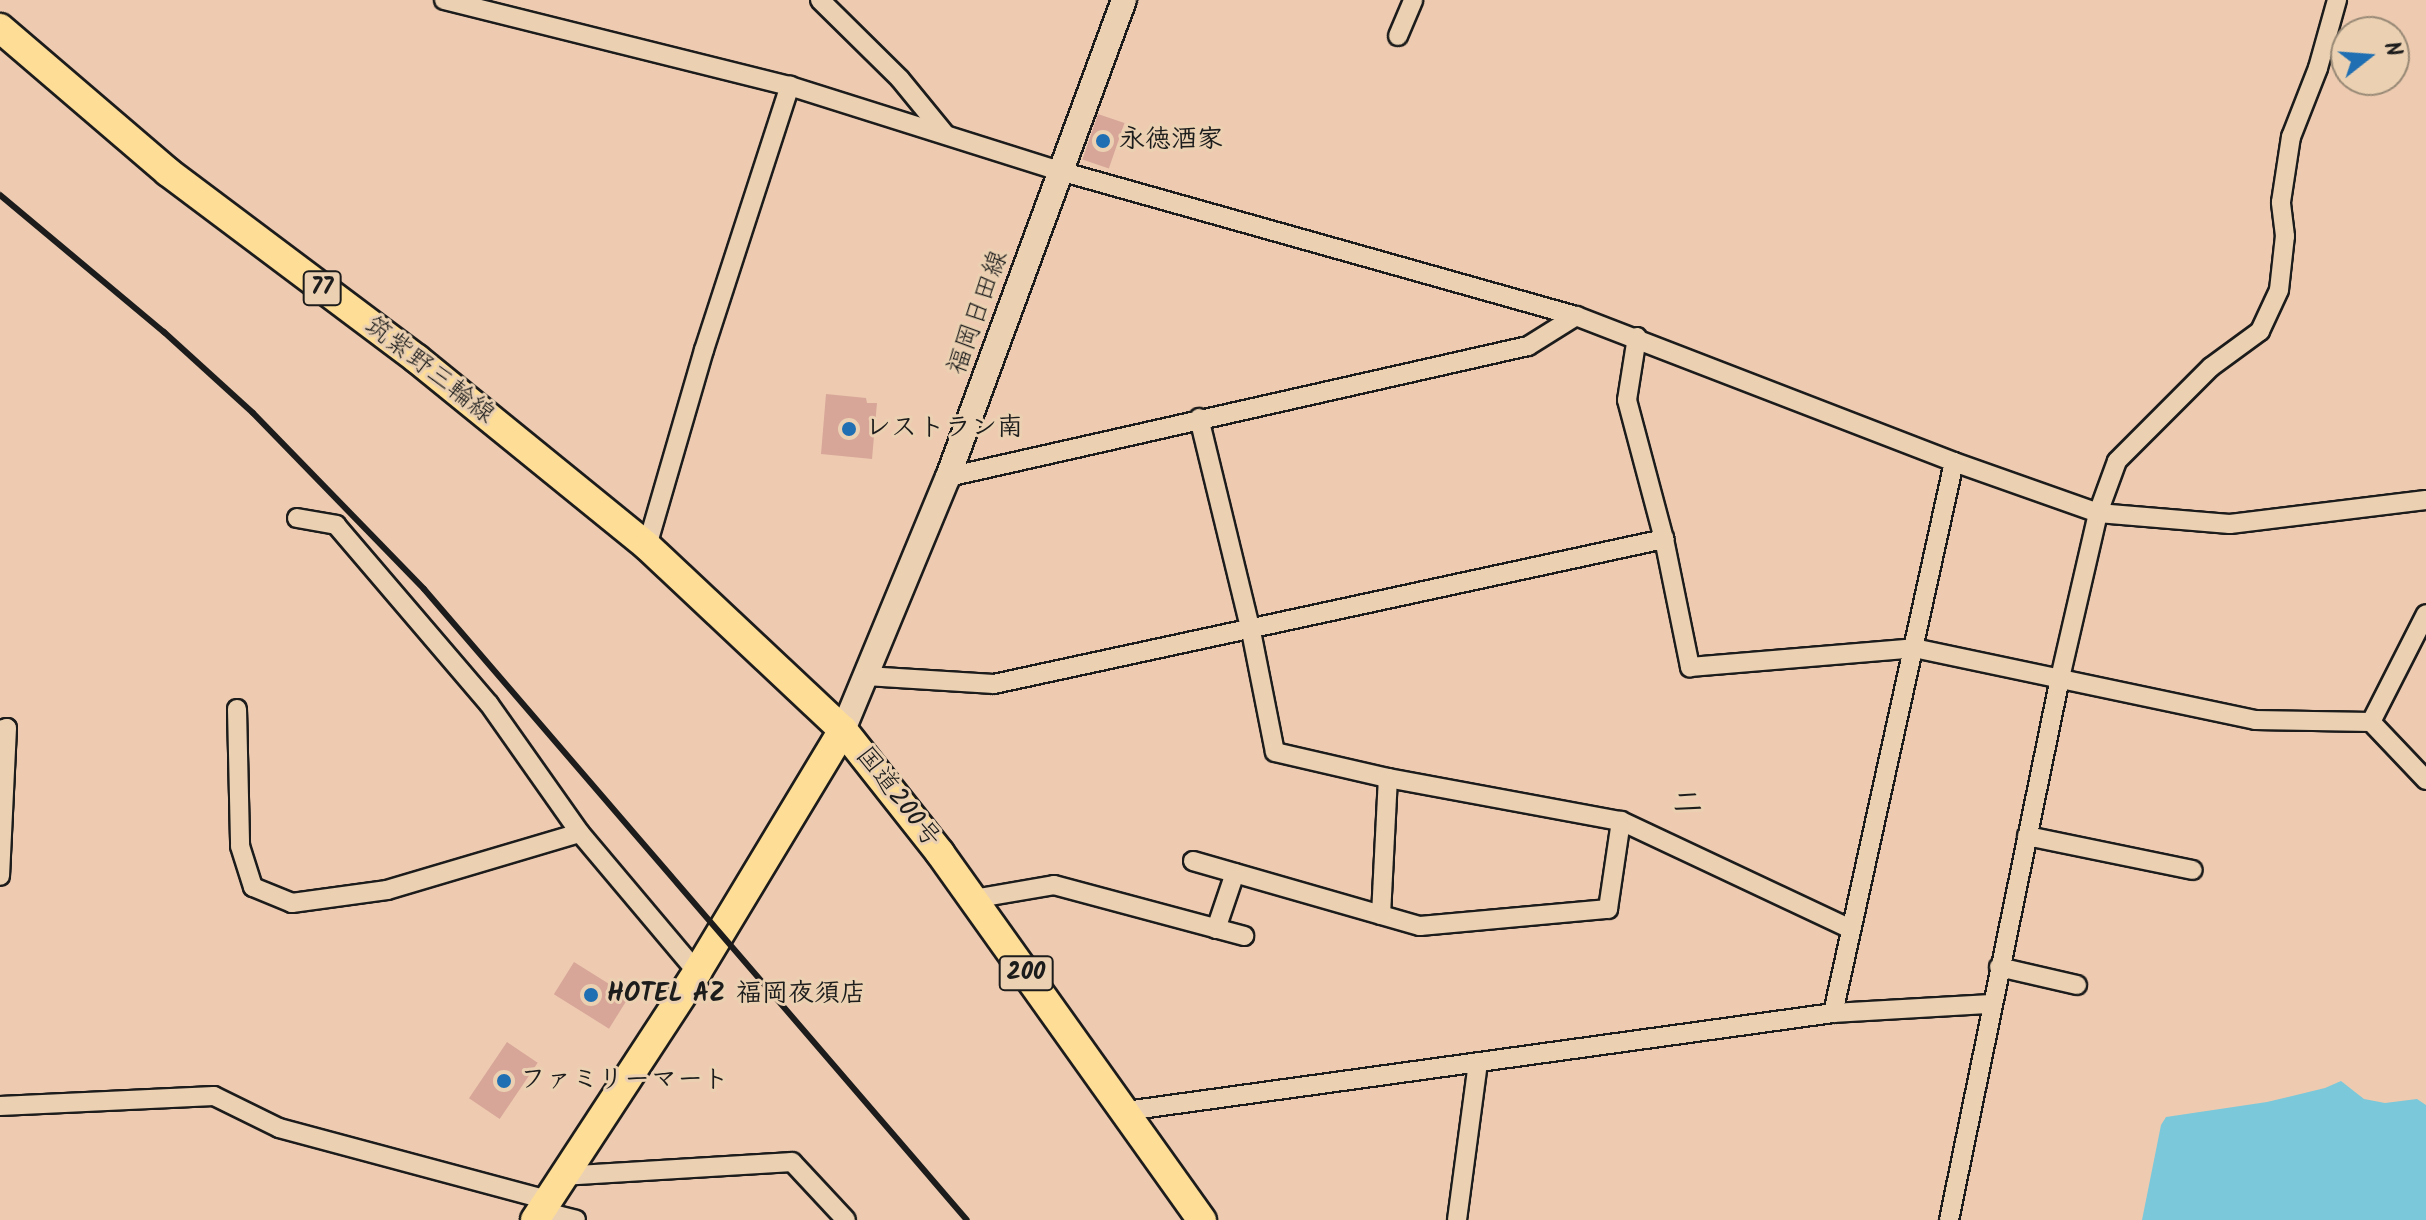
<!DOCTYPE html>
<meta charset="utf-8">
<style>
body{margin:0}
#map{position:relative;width:2426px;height:1220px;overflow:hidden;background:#eecbb0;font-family:Kalam,"Klee One",sans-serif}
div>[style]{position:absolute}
.water>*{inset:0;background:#7bc8da}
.building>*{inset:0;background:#d7a699;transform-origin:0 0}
.roads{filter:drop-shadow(2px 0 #1c1c1c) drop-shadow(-2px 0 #1c1c1c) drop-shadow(0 2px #1c1c1c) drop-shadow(0 -2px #1c1c1c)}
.minor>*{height:18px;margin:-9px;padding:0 9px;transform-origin:9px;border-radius:9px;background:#ebd1b2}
.secondary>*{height:24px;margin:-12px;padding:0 12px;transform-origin:12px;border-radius:12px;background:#ebd1b2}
.primary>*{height:28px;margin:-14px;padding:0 14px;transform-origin:14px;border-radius:14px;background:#fedd96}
.trunk>*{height:28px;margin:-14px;padding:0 14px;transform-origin:14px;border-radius:14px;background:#fedd96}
.rail>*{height:6px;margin:-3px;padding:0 3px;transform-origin:3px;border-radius:3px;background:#1c1c1c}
.dots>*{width:22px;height:22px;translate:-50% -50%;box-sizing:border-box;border:4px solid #ebd1b2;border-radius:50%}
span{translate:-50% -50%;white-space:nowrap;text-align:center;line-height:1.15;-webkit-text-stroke:6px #ebd1b2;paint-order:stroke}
.shield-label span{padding:2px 6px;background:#ebd1b2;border:2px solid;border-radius:6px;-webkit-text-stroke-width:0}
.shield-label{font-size:24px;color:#1c1c1c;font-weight:700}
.poi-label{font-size:26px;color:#1c1c1c;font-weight:700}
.left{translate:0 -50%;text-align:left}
.street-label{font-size:26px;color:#1c1c1c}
.quarter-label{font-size:30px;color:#1c1c1c;font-weight:700}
.north{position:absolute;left:2330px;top:16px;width:80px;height:80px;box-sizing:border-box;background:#ebd1b2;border:2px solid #988976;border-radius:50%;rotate:73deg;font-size:22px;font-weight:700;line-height:32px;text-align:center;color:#1c1c1c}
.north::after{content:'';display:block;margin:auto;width:28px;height:36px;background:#1f6fb2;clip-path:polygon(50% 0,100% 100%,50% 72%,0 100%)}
</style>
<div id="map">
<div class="water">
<div style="clip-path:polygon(2341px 1081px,2364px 1099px,2385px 1103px,2417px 1099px,2426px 1105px,2426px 1220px,2142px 1220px,2161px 1125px,2166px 1117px,2267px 1102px,2325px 1088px)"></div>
</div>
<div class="building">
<div style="left:1098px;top:114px;width:28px;height:48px;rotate:19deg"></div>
<div style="clip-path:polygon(826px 394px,866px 398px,867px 403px,877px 403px,872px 459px,821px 454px)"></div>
<div style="left:574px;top:962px;width:65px;height:38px;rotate:32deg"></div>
<div style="left:507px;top:1042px;width:37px;height:68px;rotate:34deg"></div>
</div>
<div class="roads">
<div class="minor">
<div style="left:444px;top:0;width:357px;rotate:14deg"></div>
<div style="left:790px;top:86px;width:283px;rotate:17.5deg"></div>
<div style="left:1060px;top:171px;width:536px;rotate:15.7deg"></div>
<div style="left:1576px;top:316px;width:405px;rotate:21.1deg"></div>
<div style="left:1954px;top:462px;width:153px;rotate:19.5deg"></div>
<div style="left:2098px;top:513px;width:132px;rotate:4.8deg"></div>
<div style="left:2230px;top:524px;width:197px;rotate:-7deg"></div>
<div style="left:820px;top:0;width:112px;rotate:44.6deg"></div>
<div style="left:900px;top:79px;width:71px;rotate:50.7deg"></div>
<div style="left:1398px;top:36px;width:39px;rotate:-67deg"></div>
<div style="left:1637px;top:337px;width:64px;rotate:99deg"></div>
<div style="left:1627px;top:400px;width:144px;rotate:75.1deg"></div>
<div style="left:1664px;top:539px;width:131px;rotate:78.5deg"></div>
<div style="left:1690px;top:667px;width:225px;rotate:-4.8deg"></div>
<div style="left:1914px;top:648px;width:349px;rotate:11.9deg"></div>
<div style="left:2255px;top:720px;width:116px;rotate:1deg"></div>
<div style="left:2371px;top:722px;width:80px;rotate:46.5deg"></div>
<div style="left:1199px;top:418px;width:219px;rotate:76.3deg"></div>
<div style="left:1251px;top:631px;width:123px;rotate:78.8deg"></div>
<div style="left:1275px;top:752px;width:116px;rotate:13deg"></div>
<div style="left:1388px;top:778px;width:237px;rotate:10.5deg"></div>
<div style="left:1621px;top:821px;width:254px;rotate:25.2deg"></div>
<div style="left:948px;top:477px;width:595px;rotate:-12.73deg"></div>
<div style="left:1528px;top:346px;width:57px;rotate:-32deg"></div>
<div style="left:297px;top:518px;width:40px;rotate:10deg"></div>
<div style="left:336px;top:525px;width:235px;rotate:49.5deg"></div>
<div style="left:489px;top:704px;width:158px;rotate:54.8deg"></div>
<div style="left:580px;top:833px;width:182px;rotate:49.9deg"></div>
<div style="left:647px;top:546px;width:204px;rotate:-73.8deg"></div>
<div style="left:704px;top:350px;width:278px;rotate:-72deg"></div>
<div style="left:866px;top:676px;width:128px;rotate:3.6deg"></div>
<div style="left:994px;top:684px;width:686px;rotate:-12.21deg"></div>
<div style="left:237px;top:709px;width:137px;rotate:88.7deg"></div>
<div style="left:240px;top:846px;width:43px;rotate:72.4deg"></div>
<div style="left:253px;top:887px;width:42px;rotate:22.3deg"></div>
<div style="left:292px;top:903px;width:96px;rotate:-7.8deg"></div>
<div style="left:387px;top:890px;width:201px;rotate:-16.5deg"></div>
<div style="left:2371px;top:722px;width:121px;rotate:-63deg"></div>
<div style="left:0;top:730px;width:7px;rotate:-16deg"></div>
<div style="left:7px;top:728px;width:148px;rotate:92.7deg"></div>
<div style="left:2027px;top:836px;width:169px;rotate:11.6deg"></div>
<div style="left:1193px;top:861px;width:236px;rotate:16deg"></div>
<div style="left:1420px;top:926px;width:189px;rotate:-5.2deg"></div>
<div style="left:1608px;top:909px;width:89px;rotate:-81.6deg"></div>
<div style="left:973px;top:899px;width:82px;rotate:-9.8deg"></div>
<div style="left:1054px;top:885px;width:197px;rotate:15deg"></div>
<div style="left:1381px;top:915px;width:137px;rotate:-87.1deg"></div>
<div style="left:1216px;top:929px;width:59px;rotate:-71.3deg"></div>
<div style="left:1999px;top:967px;width:80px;rotate:13deg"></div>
<div style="left:1833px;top:1013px;width:564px;rotate:-77.61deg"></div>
<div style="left:0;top:1106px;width:214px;rotate:-2.7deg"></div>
<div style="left:214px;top:1096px;width:72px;rotate:26.2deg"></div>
<div style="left:279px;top:1128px;width:278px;rotate:15deg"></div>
<div style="left:1126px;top:1111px;width:714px;rotate:-7.89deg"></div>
<div style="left:1833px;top:1013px;width:158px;rotate:-3.3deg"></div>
<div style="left:562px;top:1176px;width:230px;rotate:-3.5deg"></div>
<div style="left:792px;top:1162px;width:79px;rotate:47deg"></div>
<div style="left:541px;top:1211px;width:36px;rotate:14deg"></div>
<div style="left:1457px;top:1220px;width:159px;rotate:-82.4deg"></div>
<div style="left:1949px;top:1220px;width:553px;rotate:-78.43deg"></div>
<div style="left:2060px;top:678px;width:169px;rotate:-77deg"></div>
<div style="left:2098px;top:513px;width:55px;rotate:-69.9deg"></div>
<div style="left:2117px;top:461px;width:133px;rotate:-45deg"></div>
<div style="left:2211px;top:367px;width:61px;rotate:-36.3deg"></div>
<div style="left:2260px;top:331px;width:45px;rotate:-65.1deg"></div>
<div style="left:2279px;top:290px;width:54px;rotate:-83.7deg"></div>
<div style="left:2285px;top:236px;width:34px;rotate:-97deg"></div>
<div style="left:2281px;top:202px;width:66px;rotate:-81.3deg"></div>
<div style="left:2291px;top:137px;width:74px;rotate:-68.6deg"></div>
<div style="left:2318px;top:68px;width:71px;rotate:-74.4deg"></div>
</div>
<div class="secondary">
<div style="left:843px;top:730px;width:274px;rotate:-67.5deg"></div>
<div style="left:948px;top:477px;width:508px;rotate:-69.75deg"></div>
</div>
<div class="primary">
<div style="left:0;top:28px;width:221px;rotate:40.6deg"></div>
<div style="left:168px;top:172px;width:311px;rotate:36.9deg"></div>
<div style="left:417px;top:359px;width:296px;rotate:39.1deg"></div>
<div style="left:647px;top:546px;width:269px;rotate:43.2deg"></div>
</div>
<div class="trunk">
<div style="left:535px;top:1220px;width:296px;rotate:-56.8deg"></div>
<div style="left:697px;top:972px;width:283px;rotate:-58.9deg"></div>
<div style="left:843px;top:730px;width:157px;rotate:51.7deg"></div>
<div style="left:940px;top:853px;width:451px;rotate:54.5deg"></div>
</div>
</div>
<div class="rail">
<div style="left:0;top:195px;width:214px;rotate:39.9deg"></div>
<div style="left:164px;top:332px;width:120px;rotate:42.3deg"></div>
<div style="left:253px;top:413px;width:245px;rotate:45.8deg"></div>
<div style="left:424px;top:589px;width:832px;rotate:49.29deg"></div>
</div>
<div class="dots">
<div style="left:1103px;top:141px;background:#1f6fb2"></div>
<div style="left:849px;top:429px;background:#1f6fb2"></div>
<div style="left:591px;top:995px;background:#1f6fb2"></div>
<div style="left:504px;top:1081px;background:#1f6fb2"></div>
</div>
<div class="shield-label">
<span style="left:322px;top:288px">77</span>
<span style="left:1026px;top:973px">200</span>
</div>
<div class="poi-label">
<span class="left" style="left:1119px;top:141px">永徳酒家</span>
<span class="left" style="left:865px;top:429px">レストラン南</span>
<span class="left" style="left:607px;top:995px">HOTEL AZ 福岡夜須店</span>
<span class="left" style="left:520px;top:1081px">ファミリーマート</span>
</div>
<div class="street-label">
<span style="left:979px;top:313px;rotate:-70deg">福岡日田線</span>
<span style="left:429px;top:371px;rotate:38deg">筑紫野三輪線</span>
<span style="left:897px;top:798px;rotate:52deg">国道200号</span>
</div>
<div class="quarter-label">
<span style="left:1688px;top:804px">二</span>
</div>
<div class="north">N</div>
</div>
